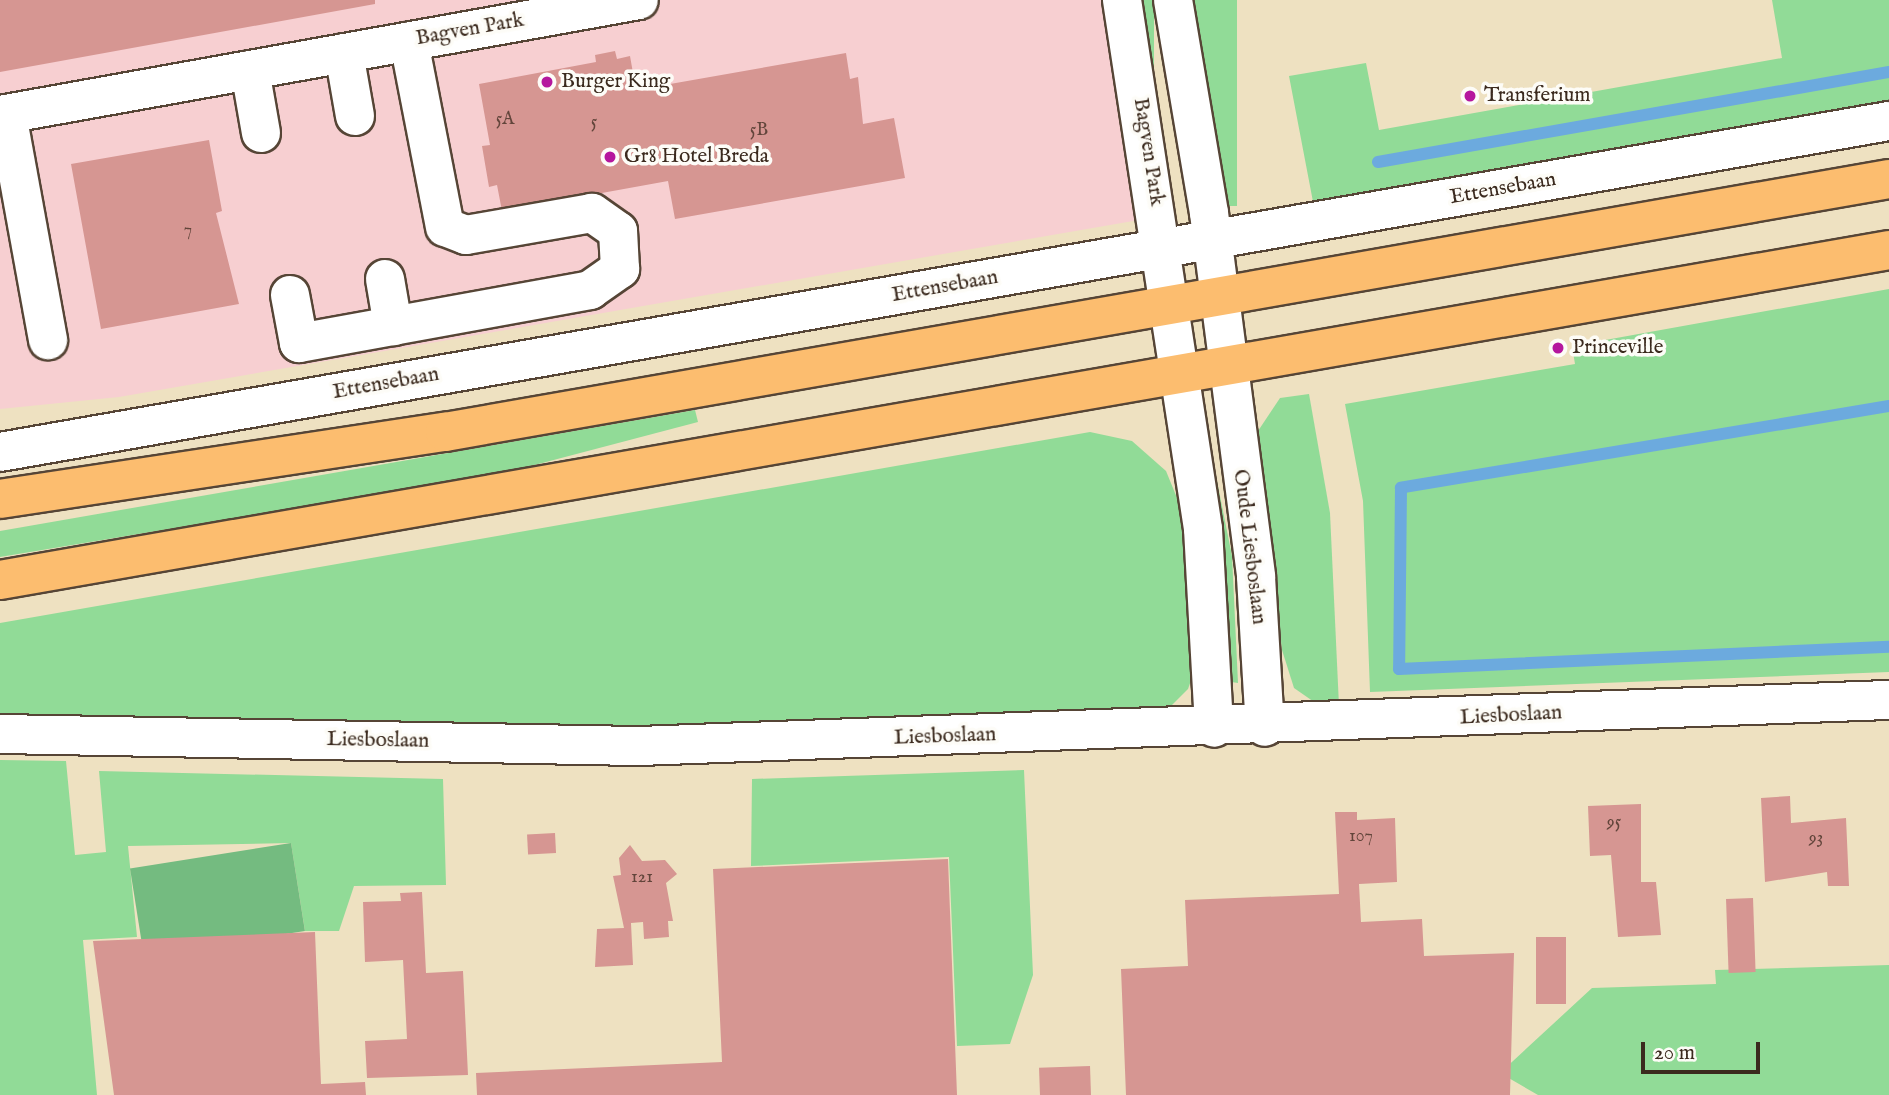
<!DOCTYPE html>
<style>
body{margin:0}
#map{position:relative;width:1889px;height:1095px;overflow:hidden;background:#eee1c1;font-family:"IM FELL English",serif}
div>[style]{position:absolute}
.built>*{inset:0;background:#f7cfd1}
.green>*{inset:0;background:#91db97;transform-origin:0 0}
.forest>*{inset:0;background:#74bb80;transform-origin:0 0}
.stream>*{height:12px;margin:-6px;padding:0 6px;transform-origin:6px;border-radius:6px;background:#6caade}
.building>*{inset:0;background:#d69692;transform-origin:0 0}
.roads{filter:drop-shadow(2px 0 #564536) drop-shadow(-2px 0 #564536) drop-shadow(0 2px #564536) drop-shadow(0 -2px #564536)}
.minor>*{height:38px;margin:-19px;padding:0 19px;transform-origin:19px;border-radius:19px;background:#fff}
.major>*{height:38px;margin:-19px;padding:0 19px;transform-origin:19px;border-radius:19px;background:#fcbd6f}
.dots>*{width:19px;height:19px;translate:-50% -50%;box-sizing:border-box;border:4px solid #fdfcf7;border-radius:50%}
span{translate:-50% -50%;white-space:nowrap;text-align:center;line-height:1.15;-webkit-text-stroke:7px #fdfcf7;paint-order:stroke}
.number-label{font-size:18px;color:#62453b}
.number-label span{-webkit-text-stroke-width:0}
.street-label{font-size:21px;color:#3b2a1e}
.poi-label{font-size:21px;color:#3b2a1e}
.left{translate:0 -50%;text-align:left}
.scale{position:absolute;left:1641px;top:1042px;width:119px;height:32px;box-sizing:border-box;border:4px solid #3b2a1e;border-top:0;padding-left:9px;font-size:21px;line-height:24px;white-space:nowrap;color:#3b2a1e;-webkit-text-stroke:5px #fdfcf7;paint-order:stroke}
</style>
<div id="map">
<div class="built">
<div style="clip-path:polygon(0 0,1105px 0,1139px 220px,119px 397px,0 409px)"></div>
</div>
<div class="green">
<div style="left:1141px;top:0;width:13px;height:213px"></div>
<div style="left:1194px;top:0;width:43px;height:206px"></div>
<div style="clip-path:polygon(1772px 0,1889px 0,1889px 110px,1314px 207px,1289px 76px,1366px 63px,1379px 130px,1782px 58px)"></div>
<div style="clip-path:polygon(1889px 289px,1889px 672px,1370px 692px,1363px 501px,1345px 404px,1575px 364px,1572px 346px)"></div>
<div style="clip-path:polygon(1309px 394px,1330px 513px,1339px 706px,1317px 704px,1294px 688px,1282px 650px,1256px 434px,1280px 398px)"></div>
<div style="clip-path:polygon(695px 410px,698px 422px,500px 474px,0 557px,0 531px)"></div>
<div style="clip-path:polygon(1090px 432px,1132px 441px,1166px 471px,1184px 515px,1197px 663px,1188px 689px,1170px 707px,1146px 713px,687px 730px,0 717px,0 623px)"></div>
<div style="clip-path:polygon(1211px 451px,1232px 556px,1238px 683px,1225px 681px,1202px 454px)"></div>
<div style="clip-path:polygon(0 760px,66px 761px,75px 855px,106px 852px,99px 771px,443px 779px,446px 885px,354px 886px,339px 931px,305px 931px,291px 843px,128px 846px,137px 937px,83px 940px,97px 1095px,0 1095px)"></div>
<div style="clip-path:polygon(1024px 770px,1033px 975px,1010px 1044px,957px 1046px,949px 857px,751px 866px,752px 779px)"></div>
<div style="clip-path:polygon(1889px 965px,1889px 1095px,1538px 1095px,1500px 1073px,1592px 988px,1716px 984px,1715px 970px)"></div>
</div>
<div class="forest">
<div style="left:291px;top:843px;width:89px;height:163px;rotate:81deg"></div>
</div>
<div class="stream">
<div style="left:1378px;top:162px;width:519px;rotate:-9.99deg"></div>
<div style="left:1889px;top:406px;width:495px;rotate:170.5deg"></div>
<div style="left:1401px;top:488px;width:181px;rotate:90.6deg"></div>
<div style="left:1399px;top:669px;width:490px;rotate:-2.6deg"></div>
</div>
<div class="building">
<div style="clip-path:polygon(0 0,375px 0,375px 4px,0 72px)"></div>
<div style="clip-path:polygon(615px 51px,617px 59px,630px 56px,636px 90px,846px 53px,850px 79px,858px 77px,863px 124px,894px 118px,905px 178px,675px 219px,668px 181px,502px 211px,497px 185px,489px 187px,482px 146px,490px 145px,479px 84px,596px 62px,595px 55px)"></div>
<div style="clip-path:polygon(209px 140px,222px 211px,216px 213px,239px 304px,101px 329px,71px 164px)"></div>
<div style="clip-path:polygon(1790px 796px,1791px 823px,1846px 818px,1849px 886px,1828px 886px,1827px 872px,1765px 882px,1761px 798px)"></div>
<div style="clip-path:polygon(1641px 804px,1641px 882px,1656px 882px,1661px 935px,1618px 937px,1611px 855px,1590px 856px,1588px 806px)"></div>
<div style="clip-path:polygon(1335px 812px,1357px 812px,1357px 820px,1395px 818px,1397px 882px,1359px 884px,1361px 922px,1422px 919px,1424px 956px,1514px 953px,1510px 1095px,1126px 1095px,1121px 969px,1188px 966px,1185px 900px,1339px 894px)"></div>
<div style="left:555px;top:833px;width:20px;height:28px;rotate:87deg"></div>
<div style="clip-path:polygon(630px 845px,642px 861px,665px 860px,677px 874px,666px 883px,673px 921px,668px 921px,669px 937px,644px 939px,643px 922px,631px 923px,633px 965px,595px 967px,597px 929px,624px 928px,613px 876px,621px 875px,619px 858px)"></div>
<div style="clip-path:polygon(948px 859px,957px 1095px,477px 1095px,476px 1073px,722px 1062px,713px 869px)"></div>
<div style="clip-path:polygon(422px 892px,426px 973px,463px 971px,468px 1075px,367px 1078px,365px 1041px,407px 1039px,403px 960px,365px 962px,363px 902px,401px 901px,400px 893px)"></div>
<div style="left:1753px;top:898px;width:74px;height:27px;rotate:88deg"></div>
<div style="clip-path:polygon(315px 932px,321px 1084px,365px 1082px,366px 1095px,114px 1095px,93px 941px)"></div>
<div style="left:1536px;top:937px;width:30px;height:67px"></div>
<div style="left:1090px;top:1066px;width:29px;height:51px;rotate:88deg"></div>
</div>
<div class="roads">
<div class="minor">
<div style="left:1122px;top:0;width:535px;rotate:81.29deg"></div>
<div style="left:1203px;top:529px;width:199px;rotate:86.8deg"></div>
<div style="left:1173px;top:0;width:216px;rotate:80.4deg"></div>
<div style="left:1209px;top:213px;width:367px;rotate:82.6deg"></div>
<div style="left:1256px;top:577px;width:150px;rotate:86.6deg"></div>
<div style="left:344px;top:53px;width:64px;rotate:80.1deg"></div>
<div style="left:250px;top:70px;width:64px;rotate:80.1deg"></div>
<div style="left:7px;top:114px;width:230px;rotate:79.7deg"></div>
<div style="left:0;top:115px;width:649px;rotate:-10.2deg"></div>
<div style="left:385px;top:279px;width:48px;rotate:80.3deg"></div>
<div style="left:290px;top:295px;width:49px;rotate:79.4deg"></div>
<div style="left:299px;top:343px;width:296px;rotate:-10.3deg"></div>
<div style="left:590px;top:290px;width:37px;rotate:-35deg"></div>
<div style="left:620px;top:269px;width:38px;rotate:-93deg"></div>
<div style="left:618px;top:231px;width:32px;rotate:-145deg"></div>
<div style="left:592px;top:213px;width:128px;rotate:170.1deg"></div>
<div style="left:466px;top:235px;width:22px;rotate:-159deg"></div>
<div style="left:445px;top:227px;width:189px;rotate:-101deg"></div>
<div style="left:0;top:452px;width:1918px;rotate:-9.94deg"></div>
<div style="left:0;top:734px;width:639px;rotate:1.08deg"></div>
<div style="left:639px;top:746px;width:1251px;rotate:-2.11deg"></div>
</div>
<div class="major">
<div style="left:0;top:499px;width:450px;rotate:-8.6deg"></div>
<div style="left:445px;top:432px;width:1466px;rotate:-9.94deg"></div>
<div style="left:0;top:580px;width:1918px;rotate:-9.91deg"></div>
</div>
</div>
<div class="dots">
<div style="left:547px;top:82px;background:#b5179e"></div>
<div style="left:1470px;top:96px;background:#b5179e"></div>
<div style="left:610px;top:157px;background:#b5179e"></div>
<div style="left:1558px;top:348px;background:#b5179e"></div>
</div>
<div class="number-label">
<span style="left:505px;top:120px">5A</span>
<span style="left:594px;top:123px">5</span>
<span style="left:759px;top:131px">5B</span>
<span style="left:188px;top:231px">7</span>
<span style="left:1614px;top:823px">95</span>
<span style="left:1361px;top:837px">107</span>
<span style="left:1816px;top:839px">93</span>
<span style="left:642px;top:878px">121</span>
</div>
<div class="street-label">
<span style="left:470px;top:30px;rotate:-10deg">Bagven Park</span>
<span style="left:1148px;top:152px;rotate:81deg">Bagven Park</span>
<span style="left:1503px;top:189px;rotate:-10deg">Ettensebaan</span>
<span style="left:945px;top:287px;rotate:-10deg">Ettensebaan</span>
<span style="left:386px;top:384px;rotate:-10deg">Ettensebaan</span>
<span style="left:1249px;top:547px;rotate:83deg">Oude Liesboslaan</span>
<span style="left:1511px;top:716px;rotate:-3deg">Liesboslaan</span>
<span style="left:945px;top:737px;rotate:-2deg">Liesboslaan</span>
<span style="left:378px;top:741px;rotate:1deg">Liesboslaan</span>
</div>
<div class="poi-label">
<span class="left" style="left:561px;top:82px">Burger King</span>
<span class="left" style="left:1484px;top:96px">Transferium</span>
<span class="left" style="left:624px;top:157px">Gr8 Hotel Breda</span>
<span class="left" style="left:1572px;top:348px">Princeville</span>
</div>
<div class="scale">20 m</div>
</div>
